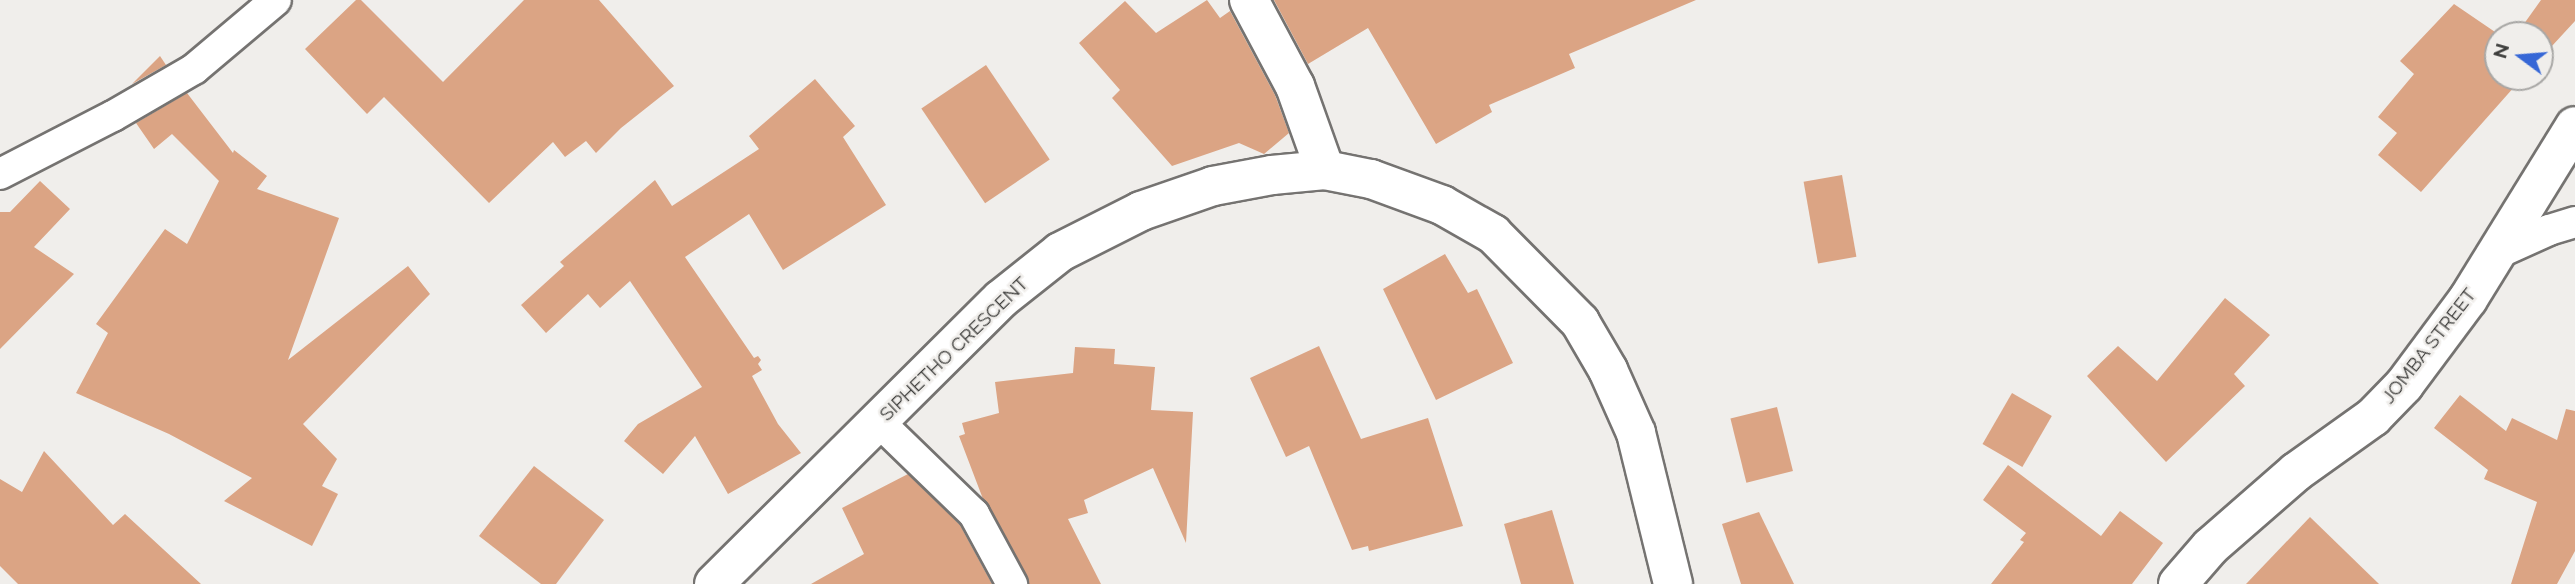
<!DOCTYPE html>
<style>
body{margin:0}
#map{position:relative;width:2575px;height:584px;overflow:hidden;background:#f0eeeb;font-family:Raleway,sans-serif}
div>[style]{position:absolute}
.building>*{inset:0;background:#dba484;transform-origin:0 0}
.roads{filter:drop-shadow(2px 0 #757371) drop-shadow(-2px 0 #757371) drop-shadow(0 2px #757371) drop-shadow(0 -2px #757371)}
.lane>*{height:30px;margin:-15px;padding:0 15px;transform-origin:15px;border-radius:15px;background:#fff}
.street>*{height:38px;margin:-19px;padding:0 19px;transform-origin:19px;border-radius:19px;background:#fff}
span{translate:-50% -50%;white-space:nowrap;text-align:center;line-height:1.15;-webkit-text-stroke:5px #f0eeeb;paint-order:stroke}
.street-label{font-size:19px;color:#3d3d3b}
.north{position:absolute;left:2484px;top:21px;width:70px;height:70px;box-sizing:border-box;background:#f0eeeb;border:2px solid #a8a7a5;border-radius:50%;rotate:286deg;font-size:19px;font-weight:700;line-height:28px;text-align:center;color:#3d3d3b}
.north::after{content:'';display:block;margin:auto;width:24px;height:32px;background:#3667d6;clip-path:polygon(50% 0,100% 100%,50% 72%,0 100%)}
</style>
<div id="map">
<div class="building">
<div style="clip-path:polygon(356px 0,361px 0,443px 82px,524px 0,599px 0,674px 86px,621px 128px,596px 153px,586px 141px,565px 157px,553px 142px,489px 203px,384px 97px,367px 114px,305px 49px)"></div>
<div style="clip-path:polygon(1207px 0,1220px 18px,1230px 11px,1275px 95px,1289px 133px,1264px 154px,1239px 143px,1172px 166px,1112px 98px,1120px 90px,1079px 43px,1125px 1px,1156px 33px)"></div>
<div style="clip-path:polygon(1274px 0,1696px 0,1569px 54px,1575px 68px,1489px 105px,1492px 112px,1436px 144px,1368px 28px,1308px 64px)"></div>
<div style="clip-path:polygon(2541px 0,2575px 0,2575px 21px,2540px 59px,2540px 35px,2516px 35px)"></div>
<div style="clip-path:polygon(2454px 4px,2498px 34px,2498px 77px,2523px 77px,2421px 192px,2378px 155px,2397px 133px,2378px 117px,2414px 74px,2400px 61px)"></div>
<div style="clip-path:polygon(160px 56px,166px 65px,132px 84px)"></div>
<div style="left:986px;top:65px;width:114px;height:78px;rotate:56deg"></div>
<div style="clip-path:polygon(815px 79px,855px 126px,843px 137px,886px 205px,783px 270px,749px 214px,685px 257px,754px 358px,758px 356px,761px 360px,758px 364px,762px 370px,752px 376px,778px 424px,801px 453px,728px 494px,695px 436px,663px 474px,624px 441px,638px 424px,702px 387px,630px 281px,600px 308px,588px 294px,546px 333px,521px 305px,564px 266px,560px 262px,655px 180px,672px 206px,759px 149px,749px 136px)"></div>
<div style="clip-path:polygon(187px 93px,233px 153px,234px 150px,267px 176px,257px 189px,339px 218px,288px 360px,408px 266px,430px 294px,303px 424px,337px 459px,322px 486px,338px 494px,312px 546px,224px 501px,252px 478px,169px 434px,76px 393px,108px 333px,96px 324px,165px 229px,187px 244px,219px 181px,172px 134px,154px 149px,136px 123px)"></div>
<div style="left:1842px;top:175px;width:83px;height:39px;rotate:80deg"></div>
<div style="clip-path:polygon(40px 181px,70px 209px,34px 247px,74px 274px,0 349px,0 212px,10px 212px)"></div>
<div style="clip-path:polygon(1445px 254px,1468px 293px,1477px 289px,1513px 363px,1436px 400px,1383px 289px)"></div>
<div style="clip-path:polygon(2225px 298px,2270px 335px,2234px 374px,2245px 386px,2166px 462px,2087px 376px,2118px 346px,2157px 381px)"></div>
<div style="clip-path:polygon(1319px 346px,1361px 439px,1428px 418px,1463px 526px,1369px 551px,1368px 546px,1352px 550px,1309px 446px,1286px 457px,1250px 378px)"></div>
<div style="clip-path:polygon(1075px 347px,1115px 349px,1114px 364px,1155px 367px,1151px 410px,1193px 412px,1186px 543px,1153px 468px,1084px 500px,1088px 513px,1068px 519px,1101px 584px,1029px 584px,983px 499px,959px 436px,965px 434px,962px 423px,999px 413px,995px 382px,1073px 373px)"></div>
<div style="left:2012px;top:393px;width:46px;height:59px;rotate:30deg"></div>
<div style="clip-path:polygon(2460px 395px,2506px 431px,2512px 418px,2557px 440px,2566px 409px,2575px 411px,2575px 551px,2557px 584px,2511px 584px,2537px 502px,2484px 479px,2488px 470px,2434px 428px)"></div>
<div style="left:1777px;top:407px;width:66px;height:48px;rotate:76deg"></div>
<div style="clip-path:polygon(44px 451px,113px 525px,125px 514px,201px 584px,18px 584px,0 566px,0 479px,22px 492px)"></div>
<div style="clip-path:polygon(2008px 465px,2101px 536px,2120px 511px,2163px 543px,2132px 584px,1991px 584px,2024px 542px,2020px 540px,2026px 533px,1983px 500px)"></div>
<div style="clip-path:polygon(534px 466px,604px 520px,556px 584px,541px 584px,479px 536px)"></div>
<div style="clip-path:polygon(908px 474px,960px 525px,992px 584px,811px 584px,864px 554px,842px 508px)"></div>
<div style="clip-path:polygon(1552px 510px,1574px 584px,1521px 584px,1504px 524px)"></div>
<div style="clip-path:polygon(1759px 512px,1794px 584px,1741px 584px,1722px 524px)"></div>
<div style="clip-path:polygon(2310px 517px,2379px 584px,2246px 584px)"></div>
</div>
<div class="roads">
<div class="lane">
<div style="left:0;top:174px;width:127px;rotate:-27.2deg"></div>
<div style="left:113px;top:116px;width:94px;rotate:-30.1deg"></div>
<div style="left:194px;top:69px;width:107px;rotate:-40.1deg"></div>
<div style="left:2498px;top:253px;width:56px;rotate:-24.3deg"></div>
<div style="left:2549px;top:230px;width:27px;rotate:-17deg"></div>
<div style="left:878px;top:421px;width:134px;rotate:44.1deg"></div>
<div style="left:974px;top:514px;width:80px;rotate:61.5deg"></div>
</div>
<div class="street">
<div style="left:1249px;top:0;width:98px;rotate:61.9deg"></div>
<div style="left:1295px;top:86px;width:89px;rotate:70.3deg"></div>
<div style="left:714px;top:584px;width:404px;rotate:-44.8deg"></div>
<div style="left:1001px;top:299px;width:75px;rotate:-38.5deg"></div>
<div style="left:1060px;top:252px;width:91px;rotate:-26.8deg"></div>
<div style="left:1141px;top:211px;width:76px;rotate:-19.1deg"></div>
<div style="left:1213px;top:186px;width:60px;rotate:-10.6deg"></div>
<div style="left:1272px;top:175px;width:53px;rotate:-5.4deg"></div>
<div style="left:1325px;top:170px;width:47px;rotate:11.1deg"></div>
<div style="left:1371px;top:179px;width:76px;rotate:20.1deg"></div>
<div style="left:1442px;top:205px;width:59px;rotate:29.6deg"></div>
<div style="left:1493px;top:234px;width:124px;rotate:45.3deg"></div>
<div style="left:1580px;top:322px;width:56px;rotate:59.7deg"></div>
<div style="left:1608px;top:370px;width:69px;rotate:66deg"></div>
<div style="left:1636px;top:433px;width:155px;rotate:76.2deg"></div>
<div style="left:2178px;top:584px;width:49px;rotate:-49.1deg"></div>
<div style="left:2210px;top:547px;width:114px;rotate:-41.1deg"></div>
<div style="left:2296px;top:472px;width:95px;rotate:-35.5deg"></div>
<div style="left:2373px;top:417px;width:45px;rotate:-45.9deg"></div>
<div style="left:2404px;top:385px;width:107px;rotate:-53.3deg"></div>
<div style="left:2468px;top:299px;width:203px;rotate:-58.3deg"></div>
</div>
</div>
<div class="street-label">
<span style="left:2429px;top:346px;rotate:-52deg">JOMBA STREET</span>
<span style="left:954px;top:349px;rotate:-44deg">SIPHETHO CRESCENT</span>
</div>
<div class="north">N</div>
</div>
